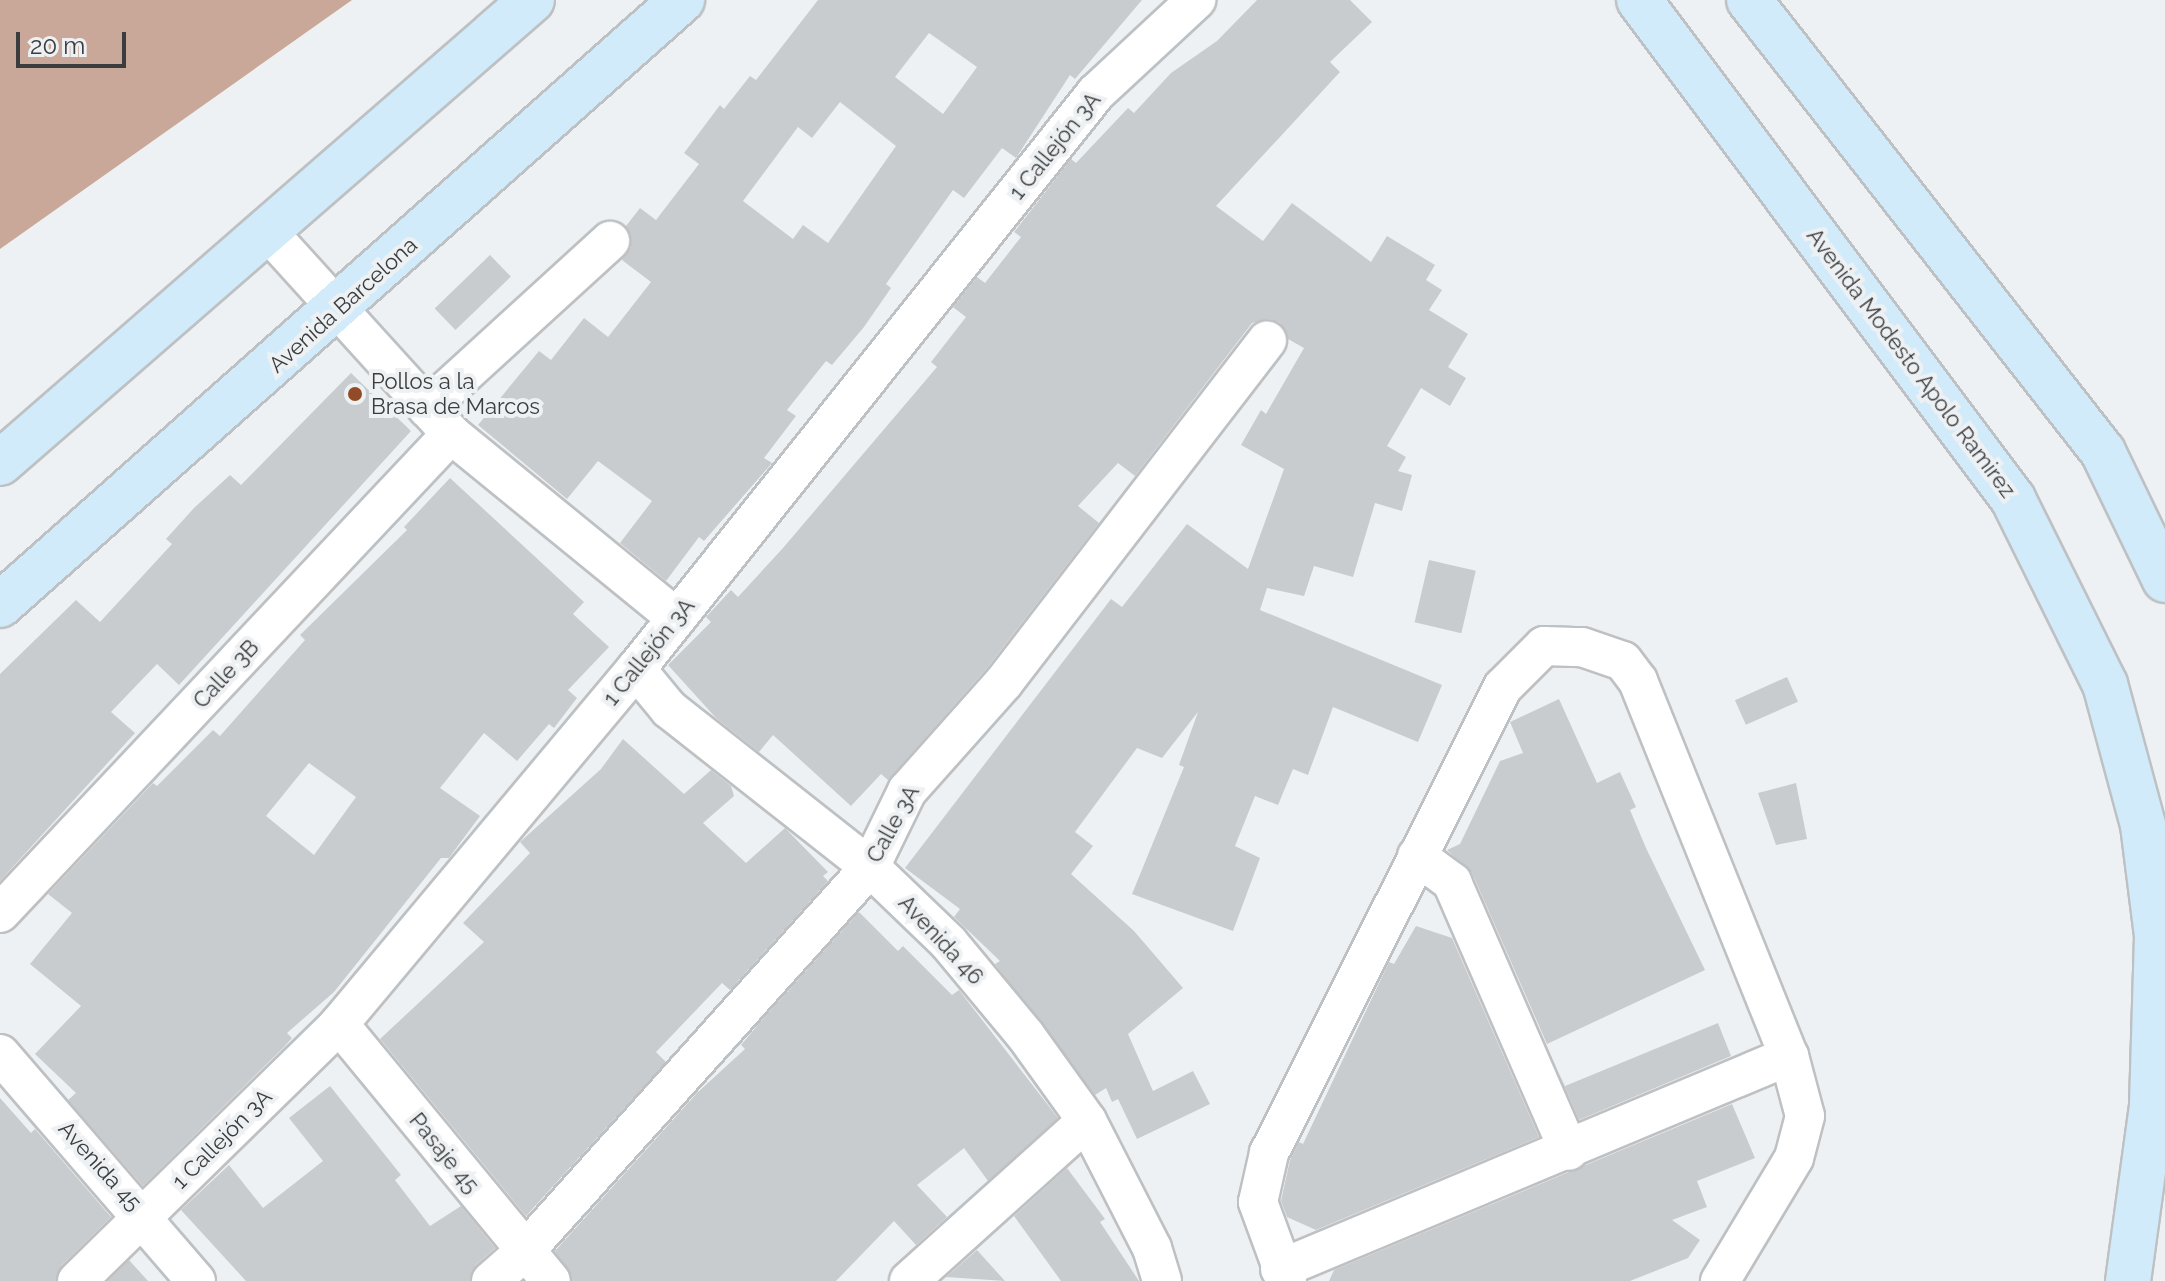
<!DOCTYPE html>
<meta charset="utf-8">
<style>
body{margin:0}
#map{position:relative;width:2165px;height:1281px;overflow:hidden;background:#eef1f3;font-family:Raleway,sans-serif}
div>[style]{position:absolute}
.water>*{inset:0;background:#c9a899}
.building>*{inset:0;background:#c9ccce;transform-origin:0 0}
.roads{filter:drop-shadow(2px 0 #bec1c3) drop-shadow(-2px 0 #bec1c3) drop-shadow(0 2px #bec1c3) drop-shadow(0 -2px #bec1c3)}
.minor>*{height:38px;margin:-19px;padding:0 19px;transform-origin:19px;border-radius:19px;background:#fff}
.major>*{height:44px;margin:-22px;padding:0 22px;transform-origin:22px;border-radius:22px;background:#d1ebfa}
.dots>*{width:22px;height:22px;translate:-50% -50%;box-sizing:border-box;border:4px solid #eef1f3;border-radius:50%}
span{translate:-50% -50%;white-space:nowrap;text-align:center;line-height:1.15;-webkit-text-stroke:8px #eef1f3;paint-order:stroke}
.street-label{font-size:22px;color:#3b3c3d}
.poi-label{font-size:22px;color:#3b3c3d}
.left{translate:0 -50%;text-align:left}
.scale{position:absolute;left:16px;top:32px;width:110px;height:36px;box-sizing:border-box;border:4px solid #3b3c3d;border-top:0;padding-left:10px;font-size:24px;line-height:28px;white-space:nowrap;color:#3b3c3d;-webkit-text-stroke:6px #eef1f3;paint-order:stroke}
</style>
<div id="map">
<div class="water">
<div style="clip-path:polygon(0 0,352px 0,0 249px)"></div>
</div>
<div class="building">
<div style="clip-path:polygon(evenodd,818px 0,1142px 0,1075px 79px,1070px 75px,1016px 158px,1002px 148px,964px 198px,953px 190px,886px 284px,891px 288px,864px 327px,832px 365px,826px 361px,787px 410px,796px 416px,764px 458px,772px 463px,704px 541px,699px 537px,666px 581px,620px 543px,652px 501px,598px 461px,567px 499px,478px 425px,539px 351px,551px 360px,584px 318px,608px 337px,651px 282px,622px 260px,631px 247px,626px 226px,640px 208px,656px 220px,699px 164px,684px 153px,720px 105px,724px 109px,750px 76px,756px 80px,818px 0,929px 33px,977px 67px,943px 114px,895px 77px,929px 33px,818px 0,840px 102px,896px 146px,828px 243px,803px 225px,793px 239px,743px 201px,798px 127px,812px 138px,840px 102px)"></div>
<div style="clip-path:polygon(1257px 0,1350px 0,1372px 22px,1330px 62px,1340px 72px,1216px 206px,1263px 241px,1292px 203px,1371px 262px,1387px 236px,1435px 265px,1426px 280px,1442px 290px,1429px 310px,1468px 334px,1448px 367px,1466px 378px,1450px 406px,1421px 388px,1387px 446px,1406px 457px,1398px 471px,1412px 475px,1402px 511px,1375px 503px,1353px 577px,1314px 566px,1304px 596px,1267px 588px,1260px 610px,1442px 685px,1418px 742px,1333px 707px,1308px 775px,1293px 769px,1278px 805px,1255px 796px,1235px 846px,1260px 858px,1233px 931px,1132px 894px,1184px 767px,1179px 765px,1198px 712px,1162px 758px,1137px 748px,1075px 832px,1093px 846px,1071px 874px,1134px 931px,1183px 988px,1128px 1034px,1153px 1091px,1193px 1071px,1210px 1104px,1137px 1139px,1118px 1099px,1112px 1102px,1106px 1088px,1095px 1095px,995px 964px,1000px 961px,954px 917px,960px 909px,905px 868px,1111px 599px,1122px 607px,1187px 524px,1248px 569px,1284px 469px,1241px 445px,1261px 410px,1266px 414px,1304px 348px,1288px 339px,1280px 323px,1269px 319px,1252px 323px,1135px 476px,1118px 463px,1078px 506px,1099px 523px,987px 668px,888px 780px,881px 774px,851px 806px,773px 735px,759px 752px,716px 718px,668px 665px,711px 622px,706px 617px,731px 590px,738px 597px,783px 548px,937px 367px,931px 362px,966px 317px,953px 307px,977px 277px,985px 283px,1021px 237px,1014px 232px,1071px 159px,1076px 163px,1128px 108px,1134px 113px,1171px 73px,1217px 41px)"></div>
<div style="left:490px;top:255px;width:30px;height:77px;rotate:46deg"></div>
<div style="clip-path:polygon(351px 373px,411px 431px,179px 685px,157px 664px,111px 712px,135px 733px,0 881px,0 674px,76px 600px,100px 622px,172px 544px,166px 539px,194px 508px,230px 475px,241px 485px)"></div>
<div style="clip-path:polygon(evenodd,450px 478px,584px 602px,573px 614px,609px 647px,568px 690px,577px 698px,554px 728px,549px 724px,517px 761px,484px 733px,440px 788px,480px 816px,449px 858px,441px 858px,334px 992px,287px 1033px,292px 1038px,284px 1047px,143px 1186px,68px 1100px,76px 1093px,35px 1054px,81px 1006px,30px 964px,72px 913px,48px 894px,153px 783px,157px 786px,213px 730px,220px 736px,305px 640px,300px 635px,407px 530px,404px 527px,450px 478px,309px 763px,356px 797px,314px 855px,266px 816px,309px 763px)"></div>
<div style="left:1429px;top:560px;width:48px;height:64px;rotate:13deg"></div>
<div style="left:1787px;top:677px;width:27px;height:57px;rotate:66deg"></div>
<div style="clip-path:polygon(1559px 699px,1597px 783px,1620px 772px,1636px 807px,1630px 810px,1646px 848px,1705px 970px,1547px 1044px,1472px 873px,1447px 850px,1460px 844px,1500px 761px,1523px 753px,1510px 722px)"></div>
<div style="clip-path:polygon(623px 739px,684px 794px,711px 770px,731px 786px,734px 796px,703px 823px,746px 863px,785px 828px,828px 872px,823px 876px,828px 881px,730px 990px,722px 983px,656px 1052px,666px 1062px,526px 1216px,380px 1039px,484px 942px,463px 923px,530px 853px,520px 842px,601px 769px)"></div>
<div style="clip-path:polygon(1796px 783px,1807px 839px,1776px 845px,1758px 793px)"></div>
<div style="clip-path:polygon(859px 912px,898px 951px,903px 946px,952px 995px,959px 990px,1058px 1118px,988px 1181px,964px 1148px,917px 1185px,947px 1217px,916px 1245px,894px 1221px,836px 1281px,572px 1281px,555px 1251px,697px 1093px,745px 1049px,741px 1045px,761px 1021px)"></div>
<div style="clip-path:polygon(1416px 926px,1452px 938px,1539px 1137px,1316px 1230px,1287px 1217px,1281px 1201px,1290px 1160px,1299px 1142px,1303px 1144px,1389px 962px,1394px 964px)"></div>
<div style="clip-path:polygon(1718px 1023px,1731px 1056px,1579px 1120px,1558px 1071px,1565px 1086px)"></div>
<div style="clip-path:polygon(330px 1086px,401px 1175px,395px 1180px,430px 1226px,461px 1206px,495px 1248px,476px 1265px,470px 1281px,246px 1281px,181px 1210px,229px 1165px,263px 1208px,323px 1161px,289px 1118px)"></div>
<div style="clip-path:polygon(0 1098px,31px 1133px,35px 1129px,111px 1217px,62px 1265px,56px 1281px,0 1281px)"></div>
<div style="clip-path:polygon(1732px 1104px,1755px 1158px,1697px 1181px,1707px 1207px,1672px 1220px,1700px 1240px,1688px 1258px,1630px 1281px,1329px 1281px,1334px 1270px)"></div>
<div style="clip-path:polygon(1067px 1168px,1105px 1219px,1100px 1222px,1139px 1281px,1061px 1281px,1014px 1216px)"></div>
<div style="clip-path:polygon(977px 1250px,1005px 1281px,946px 1277px)"></div>
<div style="clip-path:polygon(129px 1260px,148px 1281px,108px 1281px)"></div>
</div>
<div class="roads">
<div class="minor">
<div style="left:269px;top:233px;width:271px;rotate:47.8deg"></div>
<div style="left:451px;top:434px;width:291px;rotate:39.2deg"></div>
<div style="left:427px;top:408px;width:248px;rotate:-42.4deg"></div>
<div style="left:636px;top:669px;width:52px;rotate:50.5deg"></div>
<div style="left:669px;top:709px;width:256px;rotate:38.2deg"></div>
<div style="left:870px;top:867px;width:108px;rotate:43.9deg"></div>
<div style="left:948px;top:942px;width:122px;rotate:50.3deg"></div>
<div style="left:1026px;top:1036px;width:105px;rotate:54.3deg"></div>
<div style="left:1087px;top:1121px;width:143px;rotate:62.9deg"></div>
<div style="left:1152px;top:1248px;width:34px;rotate:73deg"></div>
<div style="left:1417px;top:856px;width:44px;rotate:36.6deg"></div>
<div style="left:1452px;top:882px;width:293px;rotate:66.5deg"></div>
<div style="left:0;top:913px;width:658px;rotate:-46.72deg"></div>
<div style="left:339px;top:1024px;width:333px;rotate:50.5deg"></div>
<div style="left:0;top:1054px;width:300px;rotate:49.2deg"></div>
<div style="left:1280px;top:1269px;width:552px;rotate:-22.71deg"></div>
<div style="left:77px;top:1281px;width:367px;rotate:-44.4deg"></div>
<div style="left:339px;top:1024px;width:463px;rotate:-50.1deg"></div>
<div style="left:636px;top:669px;width:737px;rotate:-51.39deg"></div>
<div style="left:1096px;top:93px;width:137px;rotate:-42.9deg"></div>
<div style="left:491px;top:1281px;width:44px;rotate:-41.3deg"></div>
<div style="left:524px;top:1252px;width:518px;rotate:-48.05deg"></div>
<div style="left:870px;top:867px;width:85px;rotate:-64deg"></div>
<div style="left:907px;top:791px;width:146px;rotate:-48.3deg"></div>
<div style="left:1004px;top:682px;width:431px;rotate:-52.4deg"></div>
<div style="left:909px;top:1281px;width:239px;rotate:-42deg"></div>
<div style="left:1287px;top:1281px;width:84px;rotate:-110.2deg"></div>
<div style="left:1258px;top:1202px;width:50px;rotate:-77.3deg"></div>
<div style="left:1269px;top:1153px;width:521px;rotate:-63.34deg"></div>
<div style="left:1503px;top:687px;width:58px;rotate:-45deg"></div>
<div style="left:1544px;top:646px;width:38px;rotate:2deg"></div>
<div style="left:1582px;top:647px;width:43px;rotate:18.9deg"></div>
<div style="left:1623px;top:661px;width:25px;rotate:53deg"></div>
<div style="left:1638px;top:681px;width:404px;rotate:68.1deg"></div>
<div style="left:1789px;top:1056px;width:62px;rotate:75.1deg"></div>
<div style="left:1805px;top:1116px;width:43px;rotate:104.7deg"></div>
<div style="left:1794px;top:1158px;width:144px;rotate:121deg"></div>
</div>
<div class="major">
<div style="left:1639px;top:0;width:624px;rotate:53.15deg"></div>
<div style="left:2013px;top:499px;width:207px;rotate:63.6deg"></div>
<div style="left:2105px;top:684px;width:146px;rotate:74.9deg"></div>
<div style="left:2143px;top:825px;width:112px;rotate:82.8deg"></div>
<div style="left:2157px;top:936px;width:170px;rotate:91.7deg"></div>
<div style="left:2152px;top:1106px;width:177px;rotate:97.8deg"></div>
<div style="left:1749px;top:0;width:574px;rotate:51.93deg"></div>
<div style="left:2103px;top:452px;width:142px;rotate:64.2deg"></div>
<div style="left:0;top:463px;width:705px;rotate:-41.03deg"></div>
<div style="left:0;top:605px;width:912px;rotate:-41.58deg"></div>
</div>
</div>
<div class="dots">
<div style="left:355px;top:394px;background:#924b27"></div>
</div>
<div class="street-label">
<span style="left:1055px;top:146px;rotate:-51deg">1 Callejón 3A</span>
<span style="left:343px;top:305px;rotate:-42deg">Avenida Barcelona</span>
<span style="left:1911px;top:363px;rotate:53deg">Avenida Modesto Apolo Ramirez</span>
<span style="left:649px;top:652px;rotate:-51deg">1 Callejón 3A</span>
<span style="left:226px;top:674px;rotate:-47deg">Calle 3B</span>
<span style="left:893px;top:824px;rotate:-61deg">Calle 3A</span>
<span style="left:941px;top:940px;rotate:47deg">Avenida 46</span>
<span style="left:222px;top:1139px;rotate:-45deg">1 Callejón 3A</span>
<span style="left:444px;top:1153px;rotate:51deg">Pasaje 45</span>
<span style="left:100px;top:1166px;rotate:48deg">Avenida 45</span>
</div>
<div class="poi-label">
<span class="left" style="left:371px;top:394px">Pollos a la<br>Brasa de Marcos</span>
</div>
<div class="scale">20 m</div>
</div>
